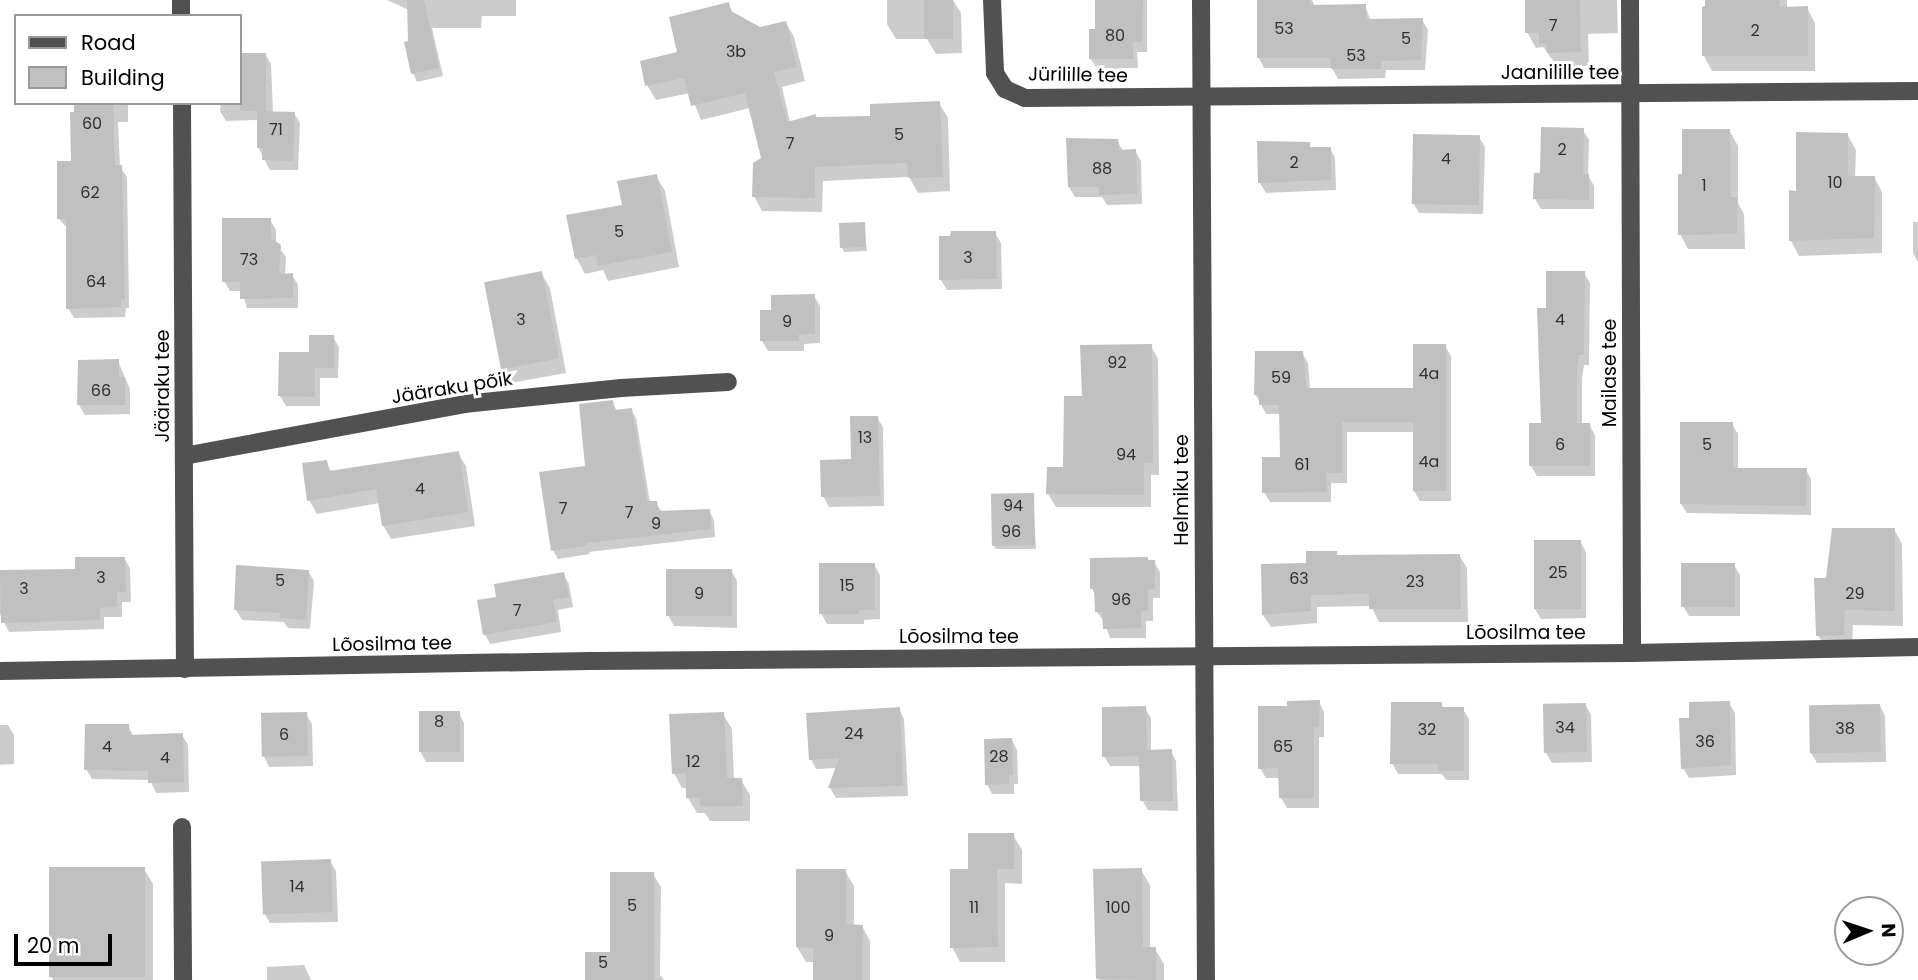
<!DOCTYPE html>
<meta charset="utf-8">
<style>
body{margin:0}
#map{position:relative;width:1918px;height:980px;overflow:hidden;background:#fff;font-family:Poppins,sans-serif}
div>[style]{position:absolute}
.shadow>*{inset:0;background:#0003}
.building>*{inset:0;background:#c0c0c0;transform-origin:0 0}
.minor>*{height:18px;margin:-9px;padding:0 9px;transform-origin:9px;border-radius:9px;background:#515151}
span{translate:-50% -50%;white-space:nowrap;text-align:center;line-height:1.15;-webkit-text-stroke:6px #fff;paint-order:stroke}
.number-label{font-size:16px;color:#303030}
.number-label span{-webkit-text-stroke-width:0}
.street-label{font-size:19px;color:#000}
.legend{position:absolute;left:14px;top:14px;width:228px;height:91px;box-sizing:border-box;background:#fff;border:2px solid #999;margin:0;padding:9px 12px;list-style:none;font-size:21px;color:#000}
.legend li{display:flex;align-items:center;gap:14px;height:35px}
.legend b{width:35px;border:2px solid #999}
.north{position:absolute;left:1834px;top:896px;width:70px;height:70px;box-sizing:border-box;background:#fff;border:2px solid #999;border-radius:50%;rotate:88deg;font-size:19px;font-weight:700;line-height:28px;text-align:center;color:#000}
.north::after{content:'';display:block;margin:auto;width:24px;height:32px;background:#000;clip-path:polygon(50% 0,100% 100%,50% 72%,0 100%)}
.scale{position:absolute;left:14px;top:934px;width:98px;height:32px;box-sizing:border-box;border:4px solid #000;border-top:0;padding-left:9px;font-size:21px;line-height:24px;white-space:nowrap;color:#000;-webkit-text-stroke:5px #fff;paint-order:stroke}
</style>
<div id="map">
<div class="shadow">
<div style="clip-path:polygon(387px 0,516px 0,516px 16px,482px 16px,481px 28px,432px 28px,443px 76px,417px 82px,413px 73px,409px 10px)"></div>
<div style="clip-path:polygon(887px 0,953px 0,961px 13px,962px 53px,936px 54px,927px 39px,896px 39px,887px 24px)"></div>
<div style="clip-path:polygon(1096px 0,1147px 0,1147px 52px,1137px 52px,1138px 68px,1097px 69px,1091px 59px,1096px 31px)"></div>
<div style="clip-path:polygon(1259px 0,1312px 0,1315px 6px,1365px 6px,1371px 21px,1422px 20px,1428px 30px,1425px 70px,1386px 70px,1385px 78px,1338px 79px,1332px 68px,1264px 68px,1259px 58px)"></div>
<div style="clip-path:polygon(1526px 0,1617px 0,1618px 33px,1588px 34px,1589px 66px,1558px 67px,1543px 47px,1536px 48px,1527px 32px)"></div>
<div style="clip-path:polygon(1706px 0,1787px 0,1787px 8px,1807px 8px,1815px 23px,1815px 71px,1712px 71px,1704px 56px)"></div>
<div style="clip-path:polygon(728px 4px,734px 15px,760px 29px,786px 23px,794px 37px,805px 81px,782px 87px,790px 122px,872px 118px,939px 103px,948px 118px,950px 191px,918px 193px,909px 177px,823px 181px,822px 212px,762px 211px,754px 196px,763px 159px,750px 108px,701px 120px,690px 93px,656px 100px,647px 85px)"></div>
<div style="clip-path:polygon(265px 54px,271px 64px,273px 113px,294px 113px,300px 123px,298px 170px,270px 170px,258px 147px,259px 120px,226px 121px,220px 111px,221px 103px,240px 103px,240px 55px)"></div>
<div style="clip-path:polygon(74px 103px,128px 103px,128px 122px,118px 122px,120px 167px,127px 177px,129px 308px,126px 308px,125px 317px,74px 318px,68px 308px,68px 229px,59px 219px,73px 162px)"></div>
<div style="clip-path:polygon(1583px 130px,1589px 140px,1588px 175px,1594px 186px,1594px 209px,1541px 209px,1535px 199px,1541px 175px)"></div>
<div style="clip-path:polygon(1729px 130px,1738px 146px,1738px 203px,1744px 214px,1745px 249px,1688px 249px,1680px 234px,1684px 175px)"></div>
<div style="clip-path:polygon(1847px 134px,1856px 150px,1855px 178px,1874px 177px,1882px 192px,1882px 253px,1799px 256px,1791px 241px,1797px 193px)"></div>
<div style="clip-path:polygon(1479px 137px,1485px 147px,1483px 214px,1419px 213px,1413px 203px)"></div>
<div style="clip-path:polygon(1117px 141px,1124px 152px,1135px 151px,1141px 161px,1142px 204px,1107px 205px,1102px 197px,1075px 197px,1069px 187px)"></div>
<div style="clip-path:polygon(1309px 144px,1311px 149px,1330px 148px,1335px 158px,1336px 190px,1266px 193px,1260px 183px)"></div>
<div style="clip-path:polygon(656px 176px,665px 191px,679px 267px,608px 281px,603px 270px,585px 274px,577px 259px,568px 217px,624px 206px)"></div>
<div style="clip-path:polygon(270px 220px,276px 230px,276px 244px,286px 257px,285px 275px,292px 275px,298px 285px,298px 308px,247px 308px,242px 291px,230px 291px,224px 281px)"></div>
<div style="clip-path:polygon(1913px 222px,1918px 222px,1918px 262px,1913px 253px)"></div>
<div style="clip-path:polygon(864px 224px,867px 251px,844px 252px,842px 248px)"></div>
<div style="clip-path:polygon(995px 233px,1001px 243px,1002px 289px,947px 290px,941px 280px)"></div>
<div style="clip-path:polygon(541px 273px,550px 288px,566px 373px,511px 383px,503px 368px)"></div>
<div style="clip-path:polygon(1584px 273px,1590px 283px,1589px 359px,1589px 365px,1584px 365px,1582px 379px,1582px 425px,1589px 424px,1595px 435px,1595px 476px,1537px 476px,1531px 466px,1543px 425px,1547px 310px)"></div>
<div style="clip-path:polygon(814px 296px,820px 306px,820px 343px,804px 344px,804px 351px,768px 351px,762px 341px,762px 312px,773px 312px)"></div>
<div style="clip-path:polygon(333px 337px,339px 347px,338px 378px,320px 378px,320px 406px,286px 406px,280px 396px,311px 354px)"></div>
<div style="clip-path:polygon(1151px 346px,1158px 359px,1159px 475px,1151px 475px,1151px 507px,1056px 507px,1048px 494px,1065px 469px,1084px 398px)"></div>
<div style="clip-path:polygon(1445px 346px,1451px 356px,1451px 501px,1420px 501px,1414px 491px,1414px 432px,1347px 432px,1347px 483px,1331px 483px,1331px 502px,1270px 502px,1264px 492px,1282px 459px,1281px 414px,1266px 414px,1256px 395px,1302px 353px,1308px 363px,1310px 389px,1415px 389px)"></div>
<div style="clip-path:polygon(118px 361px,130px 389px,130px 414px,85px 415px,79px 405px)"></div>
<div style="clip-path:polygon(612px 402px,617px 411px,631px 410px,636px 418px,650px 503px,656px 503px,662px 512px,709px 511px,714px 520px,715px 537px,589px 552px,590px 554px,558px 559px,553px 550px)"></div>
<div style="clip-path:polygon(877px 417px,883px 427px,884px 506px,829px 507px,823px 496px,853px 461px)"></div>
<div style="clip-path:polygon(1732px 424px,1738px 434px,1738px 470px,1806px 470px,1811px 479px,1811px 515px,1687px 513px,1681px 504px)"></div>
<div style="clip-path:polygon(458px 453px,466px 466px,475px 526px,391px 539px,383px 525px,380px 503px,317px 514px,309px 500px,326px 461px,332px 473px)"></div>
<div style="clip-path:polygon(1033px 495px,1036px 549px,996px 549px,993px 545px)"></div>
<div style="clip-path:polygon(1894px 529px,1902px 544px,1903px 626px,1853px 625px,1852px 650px,1827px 650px,1818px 635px,1828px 579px)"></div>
<div style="clip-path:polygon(1580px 541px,1586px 552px,1586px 618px,1541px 619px,1535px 609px)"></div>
<div style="clip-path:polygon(1336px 552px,1338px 556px,1459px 555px,1467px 568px,1468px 622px,1379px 622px,1371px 606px,1317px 607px,1317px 623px,1271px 627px,1263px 615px,1308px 565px)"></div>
<div style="clip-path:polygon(124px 558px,130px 568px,131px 602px,122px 602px,122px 617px,104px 617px,104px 629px,9px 632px,0 614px,0 572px,77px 570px)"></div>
<div style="clip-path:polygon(1149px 562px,1154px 562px,1160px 572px,1160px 598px,1153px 598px,1153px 621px,1146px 621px,1146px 638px,1110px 638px,1104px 621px,1096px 611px,1096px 597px,1092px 589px)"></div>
<div style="clip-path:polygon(874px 564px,880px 575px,880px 619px,864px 620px,864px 624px,827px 624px,821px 613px)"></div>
<div style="clip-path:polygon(1734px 565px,1740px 575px,1740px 616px,1689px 616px,1683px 606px)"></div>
<div style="clip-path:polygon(731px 570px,737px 581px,737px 628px,674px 626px,668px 615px)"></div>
<div style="clip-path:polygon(308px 571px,314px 581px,310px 629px,288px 628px,284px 622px,242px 620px,236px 610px)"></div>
<div style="clip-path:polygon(563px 574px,569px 584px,573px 607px,558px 610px,561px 632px,490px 644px,485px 634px,498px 598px)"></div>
<div style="clip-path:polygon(1319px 702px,1324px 712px,1324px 737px,1319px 737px,1319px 808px,1287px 808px,1281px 798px,1280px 778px,1266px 778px,1260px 768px,1289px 707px)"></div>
<div style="clip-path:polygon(1441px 703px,1444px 709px,1463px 709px,1469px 719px,1469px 780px,1446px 780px,1442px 774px,1398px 774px,1392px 763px)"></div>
<div style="clip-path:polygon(1729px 703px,1735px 713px,1736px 775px,1689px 778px,1683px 768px,1690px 720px)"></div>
<div style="clip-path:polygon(1585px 704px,1591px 715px,1592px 762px,1552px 763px,1546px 753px)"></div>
<div style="clip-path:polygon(1880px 706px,1885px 716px,1886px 762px,1817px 763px,1811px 753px)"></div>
<div style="clip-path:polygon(1145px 708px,1151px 718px,1151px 751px,1171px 751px,1176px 761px,1178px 811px,1148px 810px,1142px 800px,1141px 766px,1110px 766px,1104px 756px)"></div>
<div style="clip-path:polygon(899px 709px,904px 719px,908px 796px,836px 798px,830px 788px,837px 768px,816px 769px,811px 759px)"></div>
<div style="clip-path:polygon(459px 713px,464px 723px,464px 762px,426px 762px,420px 751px)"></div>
<div style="clip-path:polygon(306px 714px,312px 724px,313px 766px,269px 767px,264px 757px)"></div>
<div style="clip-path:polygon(723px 714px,732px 729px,734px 780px,741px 780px,750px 795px,750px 821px,710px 821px,705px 813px,697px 813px,688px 798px,688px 788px,682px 788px,674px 773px)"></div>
<div style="clip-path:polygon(0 725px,8px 725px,14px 735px,14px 764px,0 765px)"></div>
<div style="clip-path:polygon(128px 726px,134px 737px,182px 735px,188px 745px,189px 792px,156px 793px,150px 780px,92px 779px,86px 769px)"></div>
<div style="clip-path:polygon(1012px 740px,1017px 750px,1018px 784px,1014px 784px,1014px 794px,992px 794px,987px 784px)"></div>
<div style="clip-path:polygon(1013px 835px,1022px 850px,1022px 884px,1005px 883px,1005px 962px,960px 962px,952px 947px,970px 871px)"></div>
<div style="clip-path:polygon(330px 861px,336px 871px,338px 922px,270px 923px,264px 913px)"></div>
<div style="clip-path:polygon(144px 869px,153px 884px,153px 980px,53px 980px,51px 976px)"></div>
<div style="clip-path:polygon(1141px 870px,1150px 885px,1150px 949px,1155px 949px,1164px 964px,1164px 980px,1099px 980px)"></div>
<div style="clip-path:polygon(845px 871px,854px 886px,854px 926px,862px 926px,870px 941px,870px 980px,814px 980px,814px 962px,806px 962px,797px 947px)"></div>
<div style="clip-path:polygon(653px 874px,661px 887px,660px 975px,664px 980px,587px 980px,611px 954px)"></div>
<div style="clip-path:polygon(304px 965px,311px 980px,267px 980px,267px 967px)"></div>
</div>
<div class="building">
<div style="clip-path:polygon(407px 0,424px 0,439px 68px,411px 74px,404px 42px,408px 41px)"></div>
<div style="left:924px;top:0;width:29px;height:39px"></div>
<div style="clip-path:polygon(1095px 0,1143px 0,1142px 42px,1133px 42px,1133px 59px,1089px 59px,1089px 29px,1095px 29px)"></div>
<div style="clip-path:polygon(1257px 0,1310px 0,1310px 5px,1366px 4px,1366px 19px,1423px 18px,1421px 60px,1381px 61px,1381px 69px,1331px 69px,1330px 58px,1257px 58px)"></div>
<div style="clip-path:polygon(1525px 0,1580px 0,1581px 52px,1547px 53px,1547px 44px,1539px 44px,1539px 33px,1525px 33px)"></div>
<div style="clip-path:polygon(1705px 0,1779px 0,1780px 7px,1808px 6px,1808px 56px,1702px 56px,1702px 7px,1705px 6px)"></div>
<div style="clip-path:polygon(729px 2px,731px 11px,760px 27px,786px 21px,797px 67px,774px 72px,787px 122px,816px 114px,816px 117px,870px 116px,870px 104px,940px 101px,943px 177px,908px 178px,907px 163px,815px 167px,815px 198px,752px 197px,753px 163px,761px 158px,745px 93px,691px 106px,684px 78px,645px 86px,640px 61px,677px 52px,669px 17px)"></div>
<div style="left:240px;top:53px;width:26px;height:58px"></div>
<div style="clip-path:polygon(74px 103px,113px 103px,115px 165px,122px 165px,125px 299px,121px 299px,121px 307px,66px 309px,66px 219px,57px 219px,57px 161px,71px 161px,70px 112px,74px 112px)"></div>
<div style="clip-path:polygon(257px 111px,295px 112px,293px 161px,262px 160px,263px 148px,257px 148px)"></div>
<div style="clip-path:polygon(1541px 127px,1584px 128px,1583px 174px,1589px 174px,1589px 200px,1533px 199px,1534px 173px,1540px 173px)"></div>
<div style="clip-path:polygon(1682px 129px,1730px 129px,1731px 197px,1737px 197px,1737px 234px,1678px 235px,1678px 174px,1682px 174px)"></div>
<div style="clip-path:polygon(1796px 132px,1848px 133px,1848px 176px,1875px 176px,1874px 238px,1789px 241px,1789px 190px,1796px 191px)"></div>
<div style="left:1413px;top:134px;width:67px;height:70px;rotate:1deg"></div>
<div style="clip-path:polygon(1066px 138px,1118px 139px,1119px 150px,1136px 149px,1137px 194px,1099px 195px,1099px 187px,1068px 187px)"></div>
<div style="clip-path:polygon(1257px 141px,1310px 142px,1310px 147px,1331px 147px,1331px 180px,1258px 183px)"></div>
<div style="clip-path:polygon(657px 174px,672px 252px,598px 266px,596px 255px,575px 259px,566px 215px,622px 205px,617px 181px)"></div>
<div style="clip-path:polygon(222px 218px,271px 218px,271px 238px,281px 245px,279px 274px,293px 273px,293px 298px,240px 299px,240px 282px,222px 282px)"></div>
<div style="left:865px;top:222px;width:25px;height:26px;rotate:88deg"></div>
<div style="clip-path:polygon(951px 231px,996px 231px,997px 279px,939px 280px,939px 236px,950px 236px)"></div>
<div style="left:542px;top:271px;width:89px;height:59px;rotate:79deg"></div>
<div style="clip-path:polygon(1546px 271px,1585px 271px,1584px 348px,1584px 355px,1579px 355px,1577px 368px,1577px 423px,1590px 423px,1590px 466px,1529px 466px,1529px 423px,1541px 423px,1537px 308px,1546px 308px)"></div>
<div style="clip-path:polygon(815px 294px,815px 334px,799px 334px,799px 341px,760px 341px,760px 310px,771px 310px,771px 295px)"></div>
<div style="clip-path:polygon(309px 335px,334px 335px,334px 368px,315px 368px,315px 397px,278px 396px,279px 352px,309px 352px)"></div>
<div style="clip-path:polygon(1152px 344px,1153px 463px,1144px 463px,1144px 495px,1046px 494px,1047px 467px,1063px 467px,1064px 396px,1082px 396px,1080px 345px)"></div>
<div style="clip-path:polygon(1413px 344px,1446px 344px,1446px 491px,1413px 491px,1413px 422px,1342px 422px,1342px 473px,1326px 473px,1327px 492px,1262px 493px,1262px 457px,1280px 457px,1279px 405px,1259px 405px,1259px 395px,1254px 395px,1255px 351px,1303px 351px,1306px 388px,1413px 388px)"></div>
<div style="clip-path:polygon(119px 359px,119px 377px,125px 377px,125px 405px,77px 405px,78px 360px)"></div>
<div style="clip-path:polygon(613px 400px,615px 410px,632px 408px,647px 501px,657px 501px,658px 511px,710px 509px,711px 529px,586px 543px,586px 546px,551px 551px,539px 472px,585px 466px,579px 404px)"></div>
<div style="clip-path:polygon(850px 416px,878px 416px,880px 496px,821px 497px,820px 460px,851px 459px)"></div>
<div style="clip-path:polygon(1680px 422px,1733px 422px,1733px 468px,1807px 468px,1806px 506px,1680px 504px)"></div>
<div style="clip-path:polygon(459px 451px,468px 512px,382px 526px,376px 489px,307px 501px,302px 463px,327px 460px,329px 471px)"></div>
<div style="left:1034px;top:493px;width:52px;height:43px;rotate:89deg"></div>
<div style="clip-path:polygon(1832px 528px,1895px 528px,1895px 611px,1845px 610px,1844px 635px,1816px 636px,1814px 578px,1826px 578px)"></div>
<div style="left:1534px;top:540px;width:47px;height:69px"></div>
<div style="clip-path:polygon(1306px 551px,1337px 551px,1337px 555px,1460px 554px,1461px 609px,1369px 609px,1369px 594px,1311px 595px,1311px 611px,1262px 615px,1261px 564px,1306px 563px)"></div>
<div style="clip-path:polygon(75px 557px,125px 557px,126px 592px,117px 592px,117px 607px,100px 608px,100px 620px,1px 623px,0 570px,75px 569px)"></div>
<div style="clip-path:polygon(1148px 557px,1148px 560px,1155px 560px,1155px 589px,1148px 589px,1148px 611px,1141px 611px,1141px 628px,1103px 629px,1102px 612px,1095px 612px,1094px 589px,1090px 589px,1090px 558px)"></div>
<div style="clip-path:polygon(819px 563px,875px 563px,875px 610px,859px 610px,859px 614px,819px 614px)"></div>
<div style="left:1735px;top:563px;width:44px;height:54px;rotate:90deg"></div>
<div style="clip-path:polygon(236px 565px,309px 570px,306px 620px,280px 618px,280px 613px,234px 610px)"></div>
<div style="left:666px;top:569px;width:66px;height:47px"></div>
<div style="clip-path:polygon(564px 572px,569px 597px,553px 600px,557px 622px,483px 635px,477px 600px,496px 597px,494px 584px)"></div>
<div style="clip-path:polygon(1320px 700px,1319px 727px,1314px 727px,1314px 798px,1279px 798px,1278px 768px,1258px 769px,1258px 706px,1287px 706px,1287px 701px)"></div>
<div style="clip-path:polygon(1730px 701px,1731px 765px,1681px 769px,1679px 718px,1689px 718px,1689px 702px)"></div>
<div style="clip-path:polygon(1391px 702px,1442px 702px,1442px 707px,1464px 707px,1464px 771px,1438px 771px,1438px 764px,1390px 764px)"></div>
<div style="left:1586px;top:703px;width:49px;height:43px;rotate:89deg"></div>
<div style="left:1880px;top:704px;width:48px;height:71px;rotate:89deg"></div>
<div style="clip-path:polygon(1146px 706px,1147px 750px,1172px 749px,1173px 801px,1140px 801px,1139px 756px,1102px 757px,1102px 707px)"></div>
<div style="clip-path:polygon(900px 707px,903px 786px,828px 788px,839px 758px,809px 760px,806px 713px)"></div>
<div style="left:419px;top:711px;width:41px;height:41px"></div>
<div style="left:307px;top:712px;width:44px;height:46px;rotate:89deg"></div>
<div style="clip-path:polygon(724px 712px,727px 778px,742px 778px,743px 806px,700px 806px,700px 798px,686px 798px,686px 773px,672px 774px,669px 714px)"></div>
<div style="clip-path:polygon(85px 724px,129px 724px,129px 735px,183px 733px,184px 782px,148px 783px,148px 771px,84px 770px)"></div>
<div style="clip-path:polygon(1012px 738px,1013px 775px,1009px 775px,1009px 784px,985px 785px,984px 739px)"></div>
<div style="clip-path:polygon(968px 833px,1014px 833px,1014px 869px,997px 869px,998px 947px,950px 948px,950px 869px,968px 869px)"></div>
<div style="left:331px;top:859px;width:53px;height:70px;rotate:88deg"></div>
<div style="left:49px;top:867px;width:96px;height:110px"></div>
<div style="clip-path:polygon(1142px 868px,1143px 947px,1156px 947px,1156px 980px,1096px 979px,1093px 869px)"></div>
<div style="clip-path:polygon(796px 869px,846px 869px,846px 924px,863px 925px,862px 980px,813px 980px,813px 948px,796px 947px)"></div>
<div style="clip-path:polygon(610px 872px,654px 872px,654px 980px,585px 980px,585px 952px,610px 952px)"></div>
</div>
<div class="minor">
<div style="left:181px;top:0;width:16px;rotate:90deg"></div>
<div style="left:992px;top:0;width:73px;rotate:87.6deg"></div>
<div style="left:995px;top:73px;width:19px;rotate:58deg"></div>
<div style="left:1005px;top:89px;width:22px;rotate:24deg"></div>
<div style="left:1025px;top:98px;width:893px;rotate:-0.45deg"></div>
<div style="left:1201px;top:0;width:980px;rotate:89.71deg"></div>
<div style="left:1630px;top:0;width:653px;rotate:89.82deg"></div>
<div style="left:182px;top:103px;width:566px;rotate:89.7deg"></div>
<div style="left:184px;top:456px;width:285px;rotate:-10.5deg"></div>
<div style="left:464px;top:404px;width:158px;rotate:-5.8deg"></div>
<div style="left:621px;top:388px;width:107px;rotate:-3.2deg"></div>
<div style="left:0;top:671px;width:590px;rotate:-0.97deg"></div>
<div style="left:590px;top:661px;width:1042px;rotate:-0.44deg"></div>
<div style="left:1632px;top:653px;width:286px;rotate:-1.2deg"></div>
<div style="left:182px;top:827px;width:153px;rotate:89.6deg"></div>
</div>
<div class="number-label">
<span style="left:1553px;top:26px">7</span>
<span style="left:1284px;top:29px">53</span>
<span style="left:1755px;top:31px">2</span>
<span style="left:1115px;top:36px">80</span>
<span style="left:1406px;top:39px">5</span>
<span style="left:736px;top:52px">3b</span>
<span style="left:1356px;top:56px">53</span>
<span style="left:92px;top:124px">60</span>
<span style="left:276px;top:130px">71</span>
<span style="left:899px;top:135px">5</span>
<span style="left:790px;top:144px">7</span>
<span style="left:1562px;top:150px">2</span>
<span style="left:1446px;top:159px">4</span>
<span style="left:1294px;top:163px">2</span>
<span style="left:1102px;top:169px">88</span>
<span style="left:1835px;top:183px">10</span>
<span style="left:1704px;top:186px">1</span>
<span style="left:90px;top:193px">62</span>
<span style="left:619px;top:232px">5</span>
<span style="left:968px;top:258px">3</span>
<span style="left:249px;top:260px">73</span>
<span style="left:96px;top:282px">64</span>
<span style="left:521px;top:320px">3</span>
<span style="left:1560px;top:320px">4</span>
<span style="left:787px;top:322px">9</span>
<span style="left:1117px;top:363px">92</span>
<span style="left:1429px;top:374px">4a</span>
<span style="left:1281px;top:378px">59</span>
<span style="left:101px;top:391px">66</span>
<span style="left:865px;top:438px">13</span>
<span style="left:1560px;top:445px">6</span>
<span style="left:1707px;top:445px">5</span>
<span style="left:1126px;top:455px">94</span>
<span style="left:1429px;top:462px">4a</span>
<span style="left:1302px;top:465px">61</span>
<span style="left:420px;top:489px">4</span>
<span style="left:1013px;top:506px">94</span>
<span style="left:563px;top:509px">7</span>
<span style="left:629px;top:513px">7</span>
<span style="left:656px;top:524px">9</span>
<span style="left:1011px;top:532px">96</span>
<span style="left:1558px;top:573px">25</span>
<span style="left:101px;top:578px">3</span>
<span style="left:1299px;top:579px">63</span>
<span style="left:280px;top:581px">5</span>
<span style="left:1415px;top:582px">23</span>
<span style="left:847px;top:586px">15</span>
<span style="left:24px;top:589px">3</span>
<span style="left:699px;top:594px">9</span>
<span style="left:1855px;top:594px">29</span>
<span style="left:1121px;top:600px">96</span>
<span style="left:517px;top:611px">7</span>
<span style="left:439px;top:722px">8</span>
<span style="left:1565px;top:728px">34</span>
<span style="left:1845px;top:729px">38</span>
<span style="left:1427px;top:730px">32</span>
<span style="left:854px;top:734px">24</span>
<span style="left:284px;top:735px">6</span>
<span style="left:1705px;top:742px">36</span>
<span style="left:107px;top:747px">4</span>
<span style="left:1283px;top:747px">65</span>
<span style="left:999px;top:757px">28</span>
<span style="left:165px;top:758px">4</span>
<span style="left:693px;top:762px">12</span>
<span style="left:297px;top:887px">14</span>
<span style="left:632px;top:906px">5</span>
<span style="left:974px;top:908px">11</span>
<span style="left:1118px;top:908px">100</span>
<span style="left:829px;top:936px">9</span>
<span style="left:603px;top:963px">5</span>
</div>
<div class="street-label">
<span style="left:1560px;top:73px">Jaanilille tee</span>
<span style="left:1078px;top:75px;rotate:1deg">Jürilille tee</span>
<span style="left:1610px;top:373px;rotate:-90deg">Mailase tee</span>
<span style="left:163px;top:386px;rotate:-90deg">Jääraku tee</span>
<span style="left:452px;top:388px;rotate:-9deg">Jääraku põik</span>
<span style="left:1182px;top:490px;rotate:-90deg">Helmiku tee</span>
<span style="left:1526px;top:633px">Lõosilma tee</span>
<span style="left:959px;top:637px">Lõosilma tee</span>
<span style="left:392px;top:644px;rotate:-1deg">Lõosilma tee</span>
</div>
<ul class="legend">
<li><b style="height:9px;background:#515151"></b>Road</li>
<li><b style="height:19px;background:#c0c0c0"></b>Building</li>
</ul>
<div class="north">N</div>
<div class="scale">20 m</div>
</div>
